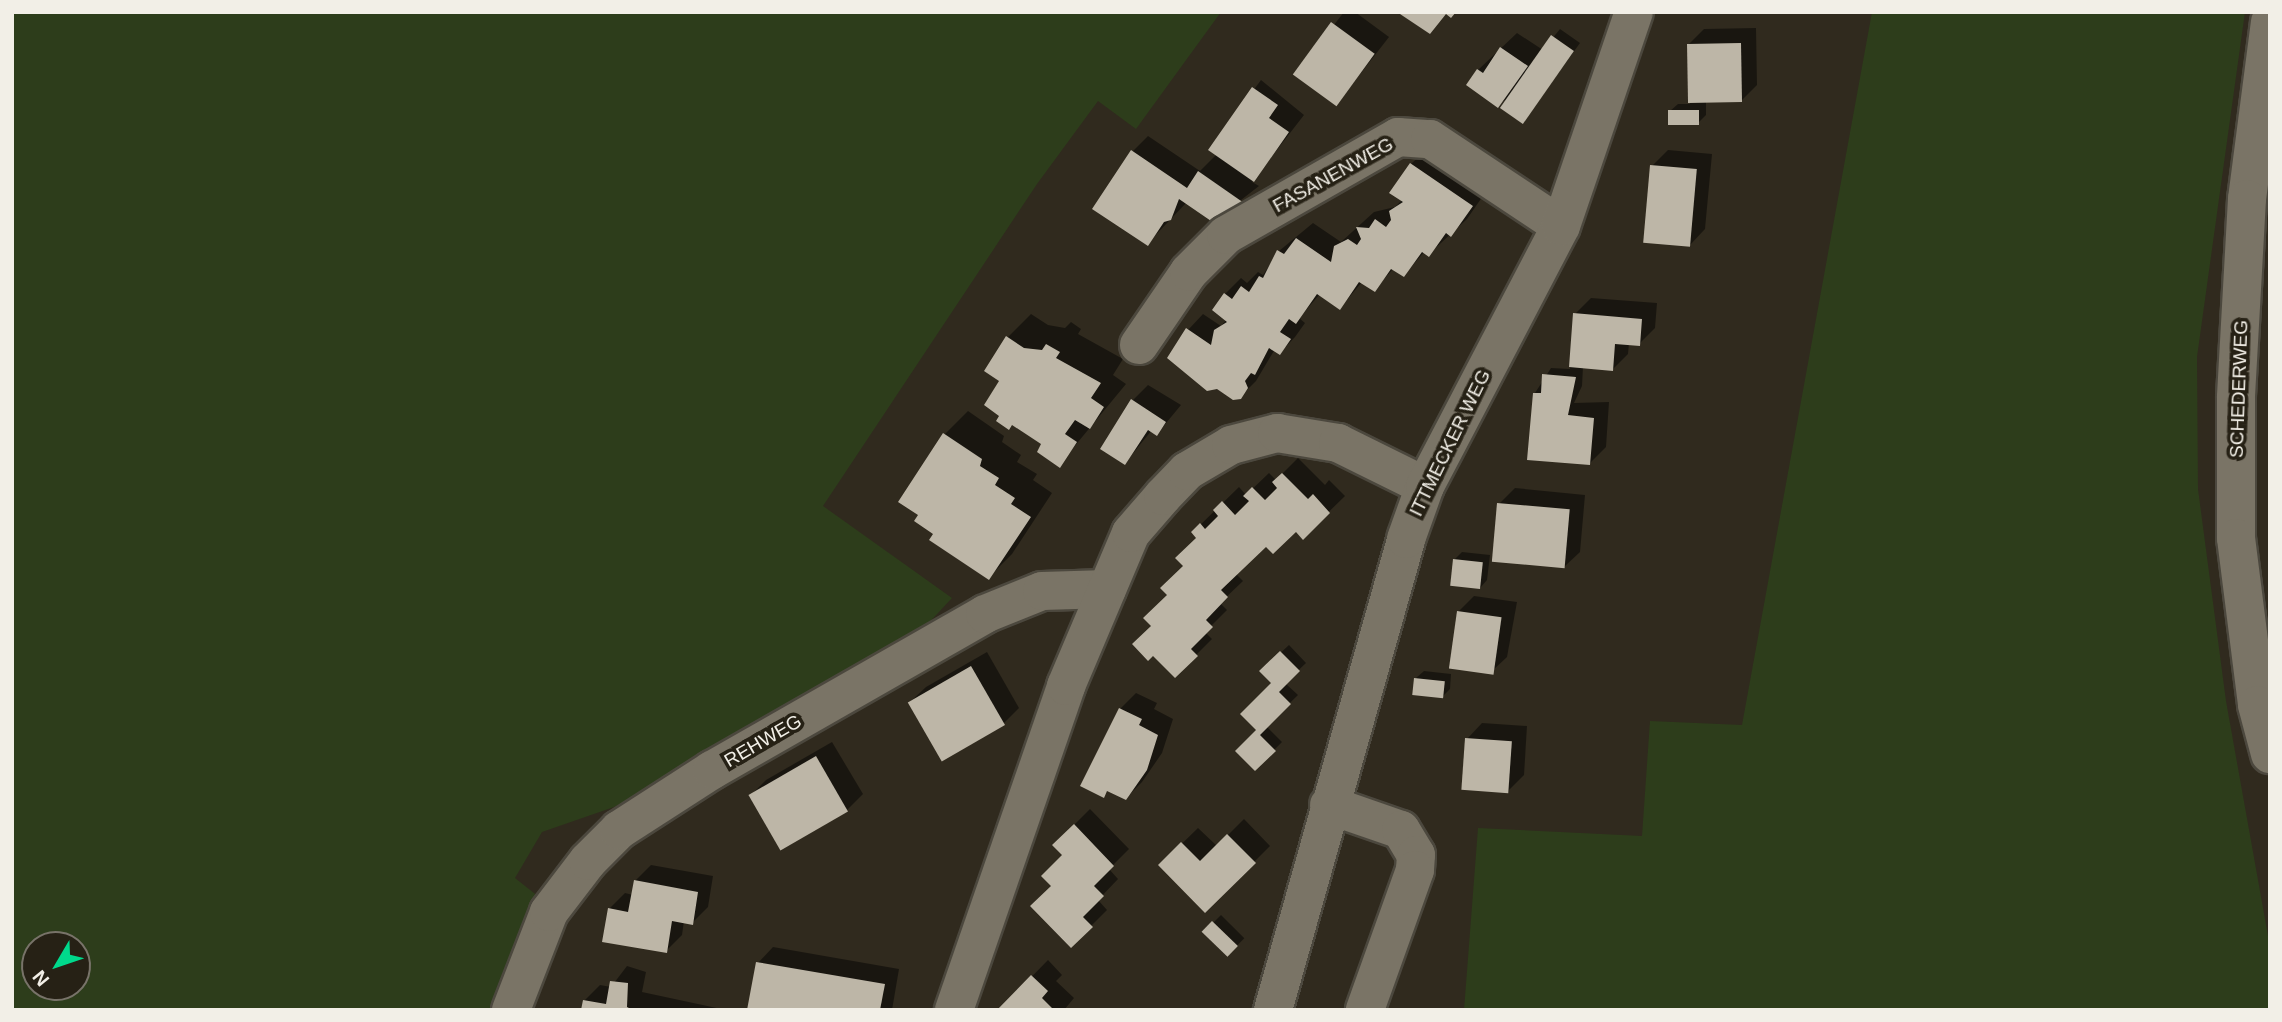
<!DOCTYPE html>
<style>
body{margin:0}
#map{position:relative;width:2282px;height:1022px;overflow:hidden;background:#302a1e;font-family:Arial,sans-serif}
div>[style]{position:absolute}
.green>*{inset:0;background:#2d3d1b}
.shadow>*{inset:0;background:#0007;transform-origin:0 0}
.building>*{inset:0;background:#bdb6a7;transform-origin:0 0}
.roads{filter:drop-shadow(2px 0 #4c483e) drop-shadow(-2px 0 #4c483e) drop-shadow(0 2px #4c483e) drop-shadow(0 -2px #4c483e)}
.street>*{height:38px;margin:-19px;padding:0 19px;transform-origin:19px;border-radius:19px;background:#7a7466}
span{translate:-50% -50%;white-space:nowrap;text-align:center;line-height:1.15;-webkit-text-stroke:7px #262115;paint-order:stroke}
.street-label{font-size:19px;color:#f2efe7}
.frame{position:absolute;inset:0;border:14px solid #f2efe7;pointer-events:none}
.north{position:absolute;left:21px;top:931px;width:70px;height:70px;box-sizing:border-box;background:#262115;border:2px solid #787369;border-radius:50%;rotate:231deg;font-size:19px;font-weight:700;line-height:28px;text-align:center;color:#f2efe7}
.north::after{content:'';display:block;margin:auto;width:24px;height:32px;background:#00d98c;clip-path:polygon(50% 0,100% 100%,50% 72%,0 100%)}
</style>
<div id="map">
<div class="green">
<div style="clip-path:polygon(evenodd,12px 12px,1221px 12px,1136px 129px,1098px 101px,1037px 184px,823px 506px,952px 598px,882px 673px,614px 807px,542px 832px,515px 878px,539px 897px,493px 1010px,12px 1010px,12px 12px,35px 945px,77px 945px,77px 987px,35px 987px,35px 945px)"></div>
<div style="clip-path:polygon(1872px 12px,2245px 12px,2197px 357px,2198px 489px,2226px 701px,2270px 947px,2270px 1010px,1464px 1010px,1478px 828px,1642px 836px,1650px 721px,1742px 725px)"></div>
</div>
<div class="shadow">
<div style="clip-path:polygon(1344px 12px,1355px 12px,1389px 37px,1336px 105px,1295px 75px)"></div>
<div style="clip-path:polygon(1756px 28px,1757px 85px,1741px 101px,1706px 101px,1706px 115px,1698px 123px,1670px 111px,1678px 104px,1690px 104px,1688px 45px,1704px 29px)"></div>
<div style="clip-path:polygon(1560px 29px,1580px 43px,1523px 122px,1512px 95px,1498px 105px,1478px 70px,1517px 33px,1543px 50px)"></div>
<div style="clip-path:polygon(1261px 80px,1304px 115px,1252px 182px,1259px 186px,1214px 221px,1187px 202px,1148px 243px,1133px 151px,1148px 136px,1200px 171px,1217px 154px,1210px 149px)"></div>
<div style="clip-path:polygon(1427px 149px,1487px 190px,1467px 219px,1429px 254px,1425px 251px,1404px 275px,1394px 268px,1374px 290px,1362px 282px,1340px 308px,1320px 294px,1299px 318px,1305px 323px,1295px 337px,1280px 353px,1275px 349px,1256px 381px,1240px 397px,1188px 330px,1203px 314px,1221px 326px,1227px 319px,1225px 294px,1241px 278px,1247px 283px,1258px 272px,1263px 275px,1279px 251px,1313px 223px,1341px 242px,1374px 212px,1395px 207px,1402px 200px,1411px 164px)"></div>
<div style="clip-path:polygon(1668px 150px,1712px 154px,1705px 229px,1690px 245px,1652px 166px)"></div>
<div style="clip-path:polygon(1591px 298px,1657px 303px,1655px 328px,1639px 344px,1629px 343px,1628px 354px,1612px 370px,1583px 367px,1582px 386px,1574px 403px,1609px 402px,1606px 447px,1590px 463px,1535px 393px,1551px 368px,1570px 369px,1575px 314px)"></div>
<div style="clip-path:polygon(1031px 314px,1048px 325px,1065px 328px,1071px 322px,1081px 329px,1078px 334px,1123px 359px,1113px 375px,1126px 384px,1059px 465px,1044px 444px,1002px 415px,1008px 337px)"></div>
<div style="clip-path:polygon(1148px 385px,1181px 405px,1157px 434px,1152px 430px,1125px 463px,1133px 400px)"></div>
<div style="clip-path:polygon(968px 411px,1004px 436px,1002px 442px,1021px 455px,1017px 462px,1037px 474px,1033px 480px,1052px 493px,1012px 554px,989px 577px,935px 534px,920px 515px,945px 434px)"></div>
<div style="clip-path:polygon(1298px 458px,1325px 485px,1329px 480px,1345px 496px,1303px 537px,1296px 529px,1266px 544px,1235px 573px,1243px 581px,1220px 603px,1227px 610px,1205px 632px,1212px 639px,1175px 676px,1169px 595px,1198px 538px,1193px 532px,1239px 487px,1246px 495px,1269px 473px,1276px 480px)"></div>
<div style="clip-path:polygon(1515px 488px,1585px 495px,1580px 552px,1564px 567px,1499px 504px)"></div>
<div style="clip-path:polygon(1462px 552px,1490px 555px,1487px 580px,1480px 588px,1454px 560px)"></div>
<div style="clip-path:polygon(1474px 596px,1517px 602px,1507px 657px,1491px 672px,1458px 612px)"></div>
<div style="clip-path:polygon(1289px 645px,1306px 663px,1285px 683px,1298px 695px,1266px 726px,1282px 742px,1255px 769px,1258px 730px,1273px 683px,1261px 671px)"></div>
<div style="clip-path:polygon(987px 652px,1019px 708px,1003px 724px,910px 702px,926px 687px)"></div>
<div style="clip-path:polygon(1424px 671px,1451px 674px,1450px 689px,1442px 697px,1416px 678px)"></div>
<div style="clip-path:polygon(1136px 693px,1157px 703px,1154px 709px,1173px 719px,1162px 753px,1142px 782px,1126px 798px,1108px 790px,1103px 795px,1082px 785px,1120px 709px)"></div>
<div style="clip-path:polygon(1482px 723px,1527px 726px,1524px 775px,1508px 791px,1467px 739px)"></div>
<div style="clip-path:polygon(832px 742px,863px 794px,847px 810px,750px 796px,766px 780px)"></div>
<div style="clip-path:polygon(1090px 809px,1129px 849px,1109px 869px,1118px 879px,1098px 900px,1107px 910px,1071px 946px,1053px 886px,1064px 855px,1054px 845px)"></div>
<div style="clip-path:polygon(1244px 819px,1270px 846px,1205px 911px,1160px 865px,1198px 828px,1217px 846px)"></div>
<div style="clip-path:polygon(651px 865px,713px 876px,708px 907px,692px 923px,684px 921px,682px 935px,666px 951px,609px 909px,625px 893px,633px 895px,635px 881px)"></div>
<div style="left:1221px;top:915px;width:33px;height:24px;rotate:45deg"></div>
<div style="clip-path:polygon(773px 947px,899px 969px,892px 1010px,749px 1010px,758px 963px)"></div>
<div style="clip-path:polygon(1048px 960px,1062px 975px,1056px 981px,1074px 998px,1064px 1010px,999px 1010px)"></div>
<div style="clip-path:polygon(627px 966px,646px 972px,642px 992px,726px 1010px,583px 1010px,584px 1001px,600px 985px,611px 987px)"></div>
</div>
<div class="building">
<div style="clip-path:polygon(1397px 12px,1456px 12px,1451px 18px,1446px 14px,1430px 34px)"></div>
<div style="left:1331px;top:22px;width:54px;height:65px;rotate:36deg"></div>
<div style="left:1551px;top:35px;width:28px;height:89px;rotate:35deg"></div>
<div style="left:1741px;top:43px;width:59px;height:54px;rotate:89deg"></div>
<div style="clip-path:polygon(1500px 47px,1528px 66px,1498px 108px,1466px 85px,1477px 69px,1483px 73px)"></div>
<div style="clip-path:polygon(1252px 87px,1278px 105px,1269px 118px,1289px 132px,1254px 182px,1208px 150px)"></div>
<div style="left:1699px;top:110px;width:15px;height:31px;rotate:90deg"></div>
<div style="clip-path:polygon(1131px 150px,1187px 188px,1198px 171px,1244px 203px,1214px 223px,1179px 199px,1171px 220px,1164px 222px,1148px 246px,1092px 209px)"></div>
<div style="clip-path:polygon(1410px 163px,1473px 206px,1451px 237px,1446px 233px,1429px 257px,1422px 252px,1404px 277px,1391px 269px,1375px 292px,1359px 282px,1340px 310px,1317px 294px,1296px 324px,1289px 319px,1280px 332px,1291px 339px,1280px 355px,1269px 348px,1255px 375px,1251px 373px,1245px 381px,1248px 388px,1241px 399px,1233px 400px,1217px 389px,1207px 391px,1167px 358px,1186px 328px,1211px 345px,1214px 330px,1227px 322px,1212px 310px,1224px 293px,1232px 299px,1241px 286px,1249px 292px,1259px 276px,1263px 278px,1277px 250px,1284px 254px,1296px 238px,1331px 262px,1334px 246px,1348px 239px,1357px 245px,1361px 239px,1356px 227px,1369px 228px,1375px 219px,1386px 227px,1391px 220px,1389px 211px,1403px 202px,1389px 193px)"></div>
<div style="left:1650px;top:165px;width:47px;height:78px;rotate:5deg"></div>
<div style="clip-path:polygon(1573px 313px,1642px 319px,1640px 346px,1615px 344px,1613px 371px,1569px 367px)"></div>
<div style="clip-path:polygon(1006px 336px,1024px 348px,1042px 350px,1046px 344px,1060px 352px,1056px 358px,1101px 383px,1091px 398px,1104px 407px,1090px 429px,1075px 420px,1065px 434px,1077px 442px,1060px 468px,1037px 452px,1041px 444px,1012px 425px,1009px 430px,996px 421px,999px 416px,984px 405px,999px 381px,984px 371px)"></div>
<div style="clip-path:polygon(1542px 374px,1576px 377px,1568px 415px,1594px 418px,1590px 465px,1527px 460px,1533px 393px,1541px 393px)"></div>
<div style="clip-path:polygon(1131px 399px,1166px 422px,1157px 436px,1148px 430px,1125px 465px,1100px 449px)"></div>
<div style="clip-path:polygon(943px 433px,982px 459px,980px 466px,999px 478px,995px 485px,1015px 498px,1011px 504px,1031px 517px,989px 580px,929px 540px,933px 534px,914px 521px,918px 515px,898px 502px)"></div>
<div style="clip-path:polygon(1282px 473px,1308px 499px,1313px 494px,1330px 513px,1303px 540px,1296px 532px,1273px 554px,1266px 547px,1221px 590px,1228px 597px,1206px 620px,1213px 627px,1191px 649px,1198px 656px,1175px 678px,1153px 656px,1148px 661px,1132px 644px,1151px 626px,1143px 618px,1167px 595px,1160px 588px,1183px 566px,1175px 558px,1196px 538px,1191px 532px,1200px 523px,1205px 529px,1218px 516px,1213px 510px,1222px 501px,1235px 515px,1249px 501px,1243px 496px,1252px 487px,1265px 500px,1277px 488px,1272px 482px)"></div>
<div style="left:1497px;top:503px;width:73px;height:59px;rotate:5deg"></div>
<div style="left:1453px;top:559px;width:30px;height:27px;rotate:6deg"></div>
<div style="left:1457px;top:611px;width:45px;height:58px;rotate:8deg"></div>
<div style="clip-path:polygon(1280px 651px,1300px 671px,1279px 692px,1291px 704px,1260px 735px,1276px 751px,1255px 771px,1235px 751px,1256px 730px,1240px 714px,1271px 683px,1259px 671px)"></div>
<div style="left:971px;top:666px;width:68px;height:73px;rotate:60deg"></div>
<div style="left:1414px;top:678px;width:31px;height:17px;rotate:6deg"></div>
<div style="clip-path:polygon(1119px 708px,1142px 719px,1139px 725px,1158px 735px,1147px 770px,1126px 800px,1107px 791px,1104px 798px,1080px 786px)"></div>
<div style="left:1465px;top:738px;width:47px;height:52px;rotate:4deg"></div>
<div style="left:816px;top:756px;width:64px;height:78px;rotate:60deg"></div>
<div style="clip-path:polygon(1074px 824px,1114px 866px,1094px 886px,1104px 896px,1083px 917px,1093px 927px,1071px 948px,1030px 906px,1051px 886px,1041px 876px,1062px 855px,1052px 845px)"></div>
<div style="clip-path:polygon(1227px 834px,1256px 863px,1205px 913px,1158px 865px,1181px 842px,1200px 861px)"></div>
<div style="clip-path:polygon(634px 880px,698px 892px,693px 925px,672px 921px,667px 953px,602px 942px,608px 908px,628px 912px)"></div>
<div style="left:1212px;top:921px;width:36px;height:15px;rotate:44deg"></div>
<div style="clip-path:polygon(756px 962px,885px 984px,880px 1010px,747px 1010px)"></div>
<div style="clip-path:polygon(1031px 975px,1048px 991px,1042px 998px,1054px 1010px,997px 1010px)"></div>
<div style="clip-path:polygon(610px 981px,628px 983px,627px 1007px,633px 1010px,581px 1010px,583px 1000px,606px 1004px)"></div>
</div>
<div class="roads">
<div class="street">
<div style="left:2270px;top:22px;width:178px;rotate:97.4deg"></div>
<div style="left:2247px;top:199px;width:199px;rotate:93.2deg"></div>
<div style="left:2236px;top:398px;width:140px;rotate:90deg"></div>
<div style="left:2236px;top:538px;width:168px;rotate:82.8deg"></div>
<div style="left:2257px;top:705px;width:51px;rotate:75.1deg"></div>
<div style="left:1139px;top:345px;width:88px;rotate:-55.6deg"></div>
<div style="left:1189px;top:272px;width:52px;rotate:-45deg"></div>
<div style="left:1226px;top:235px;width:198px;rotate:-29.7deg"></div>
<div style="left:1398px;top:137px;width:32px;rotate:4deg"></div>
<div style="left:1430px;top:139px;width:157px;rotate:33.6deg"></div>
<div style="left:1329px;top:805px;width:76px;rotate:19.1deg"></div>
<div style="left:1401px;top:830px;width:29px;rotate:59deg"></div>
<div style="left:1416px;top:855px;width:15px;rotate:94deg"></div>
<div style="left:1415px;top:870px;width:149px;rotate:109.7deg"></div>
<div style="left:511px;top:1010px;width:105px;rotate:-68.8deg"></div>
<div style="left:549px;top:912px;width:64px;rotate:-52.6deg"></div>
<div style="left:588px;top:861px;width:44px;rotate:-45deg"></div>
<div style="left:619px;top:830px;width:111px;rotate:-32.8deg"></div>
<div style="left:712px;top:770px;width:314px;rotate:-29.7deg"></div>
<div style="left:985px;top:614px;width:61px;rotate:-22deg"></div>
<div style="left:1042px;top:591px;width:65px;rotate:-1.8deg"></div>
<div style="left:954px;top:1010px;width:343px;rotate:-70.9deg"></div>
<div style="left:1066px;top:686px;width:166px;rotate:-67deg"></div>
<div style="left:1131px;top:533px;width:49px;rotate:-49.1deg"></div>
<div style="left:1163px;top:496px;width:35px;rotate:-46deg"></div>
<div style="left:1187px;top:471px;width:51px;rotate:-30.6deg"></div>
<div style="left:1231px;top:445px;width:48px;rotate:-14.6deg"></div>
<div style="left:1277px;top:433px;width:62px;rotate:9.3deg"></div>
<div style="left:1338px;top:443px;width:97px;rotate:26.3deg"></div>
<div style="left:1273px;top:1010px;width:489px;rotate:-74.2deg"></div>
<div style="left:1406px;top:539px;width:56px;rotate:-70.3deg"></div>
<div style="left:1425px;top:486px;width:293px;rotate:-62.4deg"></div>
<div style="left:1561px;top:226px;width:226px;rotate:-71.2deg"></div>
</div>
</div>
<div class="street-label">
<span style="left:1333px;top:175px;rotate:-29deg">FASANENWEG</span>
<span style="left:2239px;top:389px;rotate:-88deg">SCHEDERWEG</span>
<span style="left:1450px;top:443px;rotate:-64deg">ITTMECKER WEG</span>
<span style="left:763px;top:741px;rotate:-30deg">REHWEG</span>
</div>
<div class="frame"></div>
<div class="north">N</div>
</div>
